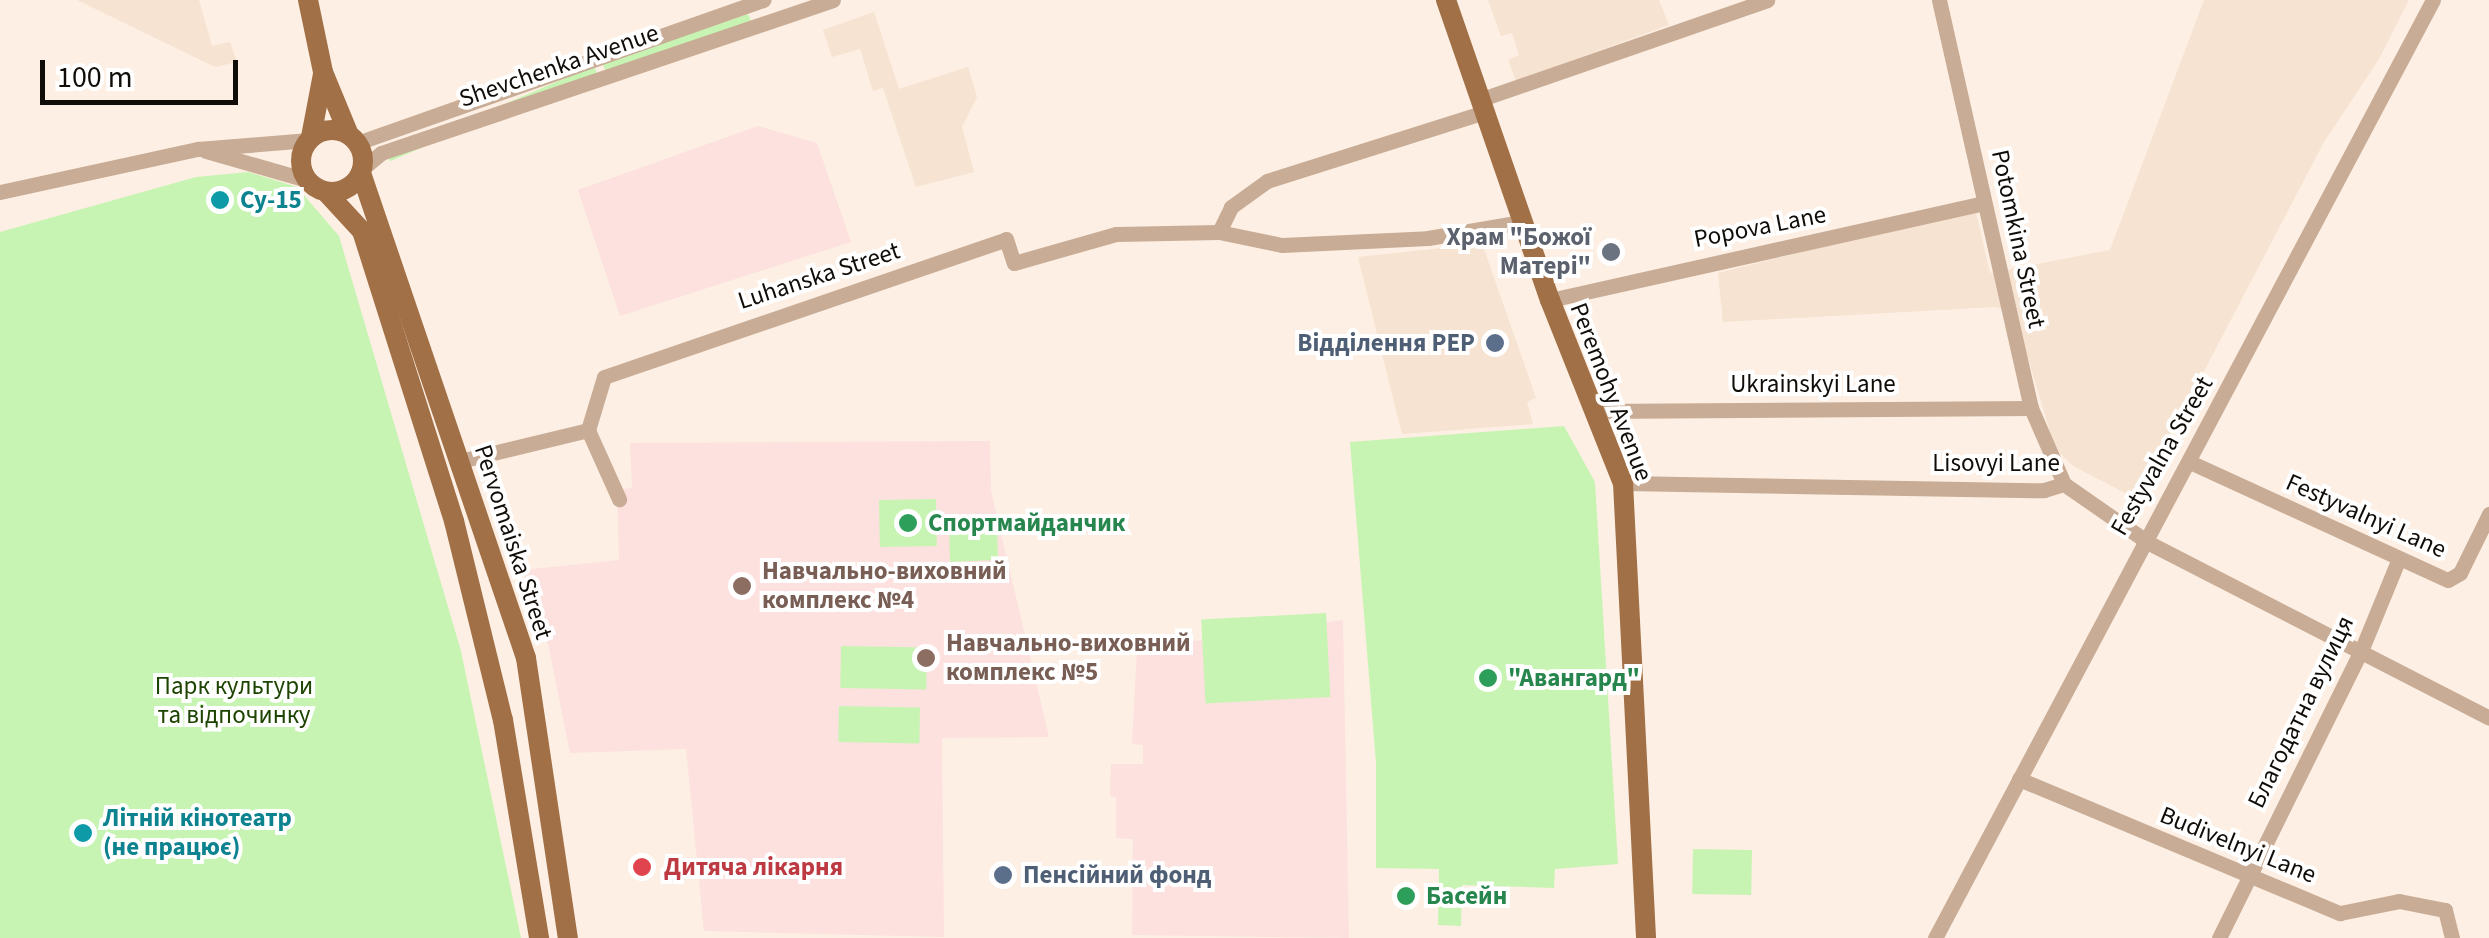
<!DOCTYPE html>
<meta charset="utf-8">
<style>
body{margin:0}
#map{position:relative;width:2489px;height:938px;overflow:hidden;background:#fdefe3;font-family:"Source Sans 3",sans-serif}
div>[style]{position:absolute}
.built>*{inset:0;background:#f6e3d1}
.education>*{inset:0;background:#fce1df}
.green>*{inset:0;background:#c8f4b3;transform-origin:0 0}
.minor>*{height:15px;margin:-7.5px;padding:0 7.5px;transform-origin:7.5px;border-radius:7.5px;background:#c8ac96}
.major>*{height:20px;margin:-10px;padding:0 10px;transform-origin:10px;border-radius:10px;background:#a27046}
.major>.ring{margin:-10px;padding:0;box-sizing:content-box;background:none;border:20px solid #a27046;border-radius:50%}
.dots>*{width:28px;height:28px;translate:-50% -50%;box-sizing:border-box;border:5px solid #fff;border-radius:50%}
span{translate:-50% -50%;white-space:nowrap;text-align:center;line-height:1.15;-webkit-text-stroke:8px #fff;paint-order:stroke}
.street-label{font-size:25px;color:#100c08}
.culture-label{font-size:25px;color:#0d838f;font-weight:700}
.left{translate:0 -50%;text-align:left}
.worship-label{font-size:25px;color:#5b616d;font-weight:700}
.right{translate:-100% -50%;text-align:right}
.service-label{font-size:25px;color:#4e5e75;font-weight:700}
.leisure-label{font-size:25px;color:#27864d;font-weight:700}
.education-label{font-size:25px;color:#785e54;font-weight:700}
.park-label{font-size:25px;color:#1d4400}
.health-label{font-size:25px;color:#be3a42;font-weight:700}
.scale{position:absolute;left:40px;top:60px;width:198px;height:45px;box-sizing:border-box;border:5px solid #100c08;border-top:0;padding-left:12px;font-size:30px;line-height:35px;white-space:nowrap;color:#100c08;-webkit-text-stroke:8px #fff;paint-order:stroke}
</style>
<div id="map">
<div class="built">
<div style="clip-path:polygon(77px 0,199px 0,212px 46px,230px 42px,237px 62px,215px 67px)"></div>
<div style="clip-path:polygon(1488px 0,1659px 0,1669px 25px,1516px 81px,1508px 60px,1519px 55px,1512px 33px,1501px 36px)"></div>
<div style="clip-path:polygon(2204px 0,2409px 0,2379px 59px,2324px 142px,2137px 499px,2073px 466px,2055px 448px,2014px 312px,1994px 307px,1723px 322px,1718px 273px,1975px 208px,1990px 273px,2110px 250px)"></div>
<div style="clip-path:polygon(874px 12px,899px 89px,968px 67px,977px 97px,962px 127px,974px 172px,916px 187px,883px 88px,873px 91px,860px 49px,832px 57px,823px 30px)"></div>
<div style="clip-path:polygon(1471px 245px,1484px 249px,1536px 398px,1527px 402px,1533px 424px,1402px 434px,1358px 257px)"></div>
</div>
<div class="education">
<div style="clip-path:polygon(758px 126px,817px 143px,851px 242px,620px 316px,578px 190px)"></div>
<div style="clip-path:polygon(990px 441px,991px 491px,1049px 737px,942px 738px,944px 937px,704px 931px,686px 749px,570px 753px,549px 648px,523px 570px,619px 560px,617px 490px,632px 488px,630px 443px)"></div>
<div style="clip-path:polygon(1343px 620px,1349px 938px,1132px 935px,1133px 839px,1116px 838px,1116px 797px,1110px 796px,1111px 764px,1143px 764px,1143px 745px,1132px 744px,1137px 649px)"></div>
</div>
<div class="green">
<div style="clip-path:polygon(748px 14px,751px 21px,606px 71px,602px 63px)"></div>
<div style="left:594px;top:66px;width:8px;height:225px;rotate:67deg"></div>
<div style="clip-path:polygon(248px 172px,297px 187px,339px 236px,461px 651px,521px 938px,0 938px,0 232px,196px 177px)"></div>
<div style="clip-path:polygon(1564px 426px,1595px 482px,1618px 864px,1555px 869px,1554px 888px,1462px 885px,1461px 926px,1438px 925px,1439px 869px,1376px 868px,1376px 763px,1350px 442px)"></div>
<div style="left:936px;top:499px;width:47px;height:57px;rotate:89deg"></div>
<div style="left:997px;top:528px;width:32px;height:48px;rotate:88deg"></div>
<div style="left:1326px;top:613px;width:84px;height:125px;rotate:87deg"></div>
<div style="left:841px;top:646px;width:86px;height:42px;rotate:1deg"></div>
<div style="left:839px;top:706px;width:81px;height:36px;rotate:1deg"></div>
<div style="left:1693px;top:849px;width:59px;height:45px;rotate:1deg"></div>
</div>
<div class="minor">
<div style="left:1939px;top:0;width:418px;rotate:77.3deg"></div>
<div style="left:2031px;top:408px;width:83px;rotate:66.5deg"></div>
<div style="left:1479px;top:100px;width:305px;rotate:-19.1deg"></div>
<div style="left:357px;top:143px;width:431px;rotate:-19.4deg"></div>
<div style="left:206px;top:151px;width:105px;rotate:16deg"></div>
<div style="left:362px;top:169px;width:25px;rotate:-40deg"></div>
<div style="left:381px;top:153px;width:477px;rotate:-18.7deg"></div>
<div style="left:0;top:192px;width:203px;rotate:-12.3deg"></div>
<div style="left:198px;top:149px;width:111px;rotate:-4.6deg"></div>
<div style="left:1219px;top:232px;width:28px;rotate:-64deg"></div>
<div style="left:1231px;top:207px;width:44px;rotate:-35.8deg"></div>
<div style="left:1267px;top:181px;width:228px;rotate:-17.6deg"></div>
<div style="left:1550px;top:300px;width:442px;rotate:-12.6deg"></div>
<div style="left:1594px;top:411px;width:437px;rotate:-0.4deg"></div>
<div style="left:588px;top:430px;width:76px;rotate:65.8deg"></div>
<div style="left:460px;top:461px;width:132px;rotate:-13.6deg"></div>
<div style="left:588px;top:430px;width:55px;rotate:-73.2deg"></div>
<div style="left:604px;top:377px;width:425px;rotate:-18.9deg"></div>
<div style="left:1006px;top:239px;width:25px;rotate:72deg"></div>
<div style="left:1014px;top:263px;width:106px;rotate:-15.9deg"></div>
<div style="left:1116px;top:234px;width:103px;rotate:-1.1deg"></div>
<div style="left:1219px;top:232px;width:64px;rotate:11.7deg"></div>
<div style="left:1282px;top:245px;width:146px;rotate:-2.7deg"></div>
<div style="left:1428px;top:238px;width:95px;rotate:-9.7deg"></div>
<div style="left:2192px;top:463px;width:281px;rotate:24.6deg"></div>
<div style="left:2448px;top:580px;width:14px;rotate:-30deg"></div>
<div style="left:2460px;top:573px;width:66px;rotate:-63.8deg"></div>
<div style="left:1623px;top:483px;width:421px;rotate:1deg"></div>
<div style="left:2044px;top:490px;width:21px;rotate:-17deg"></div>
<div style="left:2064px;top:484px;width:103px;rotate:34.8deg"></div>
<div style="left:2149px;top:543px;width:382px;rotate:27.2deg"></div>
<div style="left:2019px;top:779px;width:348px;rotate:22.7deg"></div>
<div style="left:2340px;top:913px;width:60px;rotate:-11.5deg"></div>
<div style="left:2399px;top:901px;width:47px;rotate:11.1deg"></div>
<div style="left:2445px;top:910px;width:29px;rotate:76deg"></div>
<div style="left:1935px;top:938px;width:1062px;rotate:-62.04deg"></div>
<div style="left:2219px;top:938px;width:320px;rotate:-63.7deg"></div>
<div style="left:2361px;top:651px;width:97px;rotate:-67.7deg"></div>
</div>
<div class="major">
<div style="left:308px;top:0;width:74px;rotate:78.2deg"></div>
<div style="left:323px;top:72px;width:68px;rotate:67.6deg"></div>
<div style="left:1446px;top:0;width:318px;rotate:70.9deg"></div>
<div style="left:1550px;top:300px;width:197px;rotate:68.3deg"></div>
<div style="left:1623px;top:483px;width:456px;rotate:87.1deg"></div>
<div class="ring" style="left:301px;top:130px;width:42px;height:42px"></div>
<div style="left:311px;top:137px;width:64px;rotate:-79.2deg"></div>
<div style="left:361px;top:173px;width:512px;rotate:71.21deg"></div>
<div style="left:526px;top:658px;width:283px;rotate:81.5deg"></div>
<div style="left:326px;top:192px;width:53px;rotate:47.3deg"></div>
<div style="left:362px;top:231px;width:304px;rotate:72.4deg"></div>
<div style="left:454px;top:521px;width:205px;rotate:76.2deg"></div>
<div style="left:503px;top:720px;width:221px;rotate:80.6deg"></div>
</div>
<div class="dots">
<div style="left:220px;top:200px;background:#0f9aa8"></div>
<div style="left:1611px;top:252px;background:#6b7280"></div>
<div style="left:1495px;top:343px;background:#5c6f8a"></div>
<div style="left:908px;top:523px;background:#2e9e5b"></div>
<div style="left:742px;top:586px;background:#8d6e63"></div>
<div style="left:926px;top:658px;background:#8d6e63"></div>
<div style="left:1488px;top:678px;background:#2e9e5b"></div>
<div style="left:83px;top:833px;background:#0f9aa8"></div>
<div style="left:642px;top:867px;background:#e0444e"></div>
<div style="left:1003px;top:875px;background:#5c6f8a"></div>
<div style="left:1406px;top:896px;background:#2e9e5b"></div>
</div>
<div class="street-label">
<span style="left:559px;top:66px;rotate:-19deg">Shevchenka Avenue</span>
<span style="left:1760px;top:227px;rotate:-11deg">Popova Lane</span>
<span style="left:2018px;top:239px;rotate:78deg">Potomkina Street</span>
<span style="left:819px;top:276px;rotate:-18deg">Luhanska Street</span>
<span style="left:1813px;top:384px">Ukrainskyi Lane</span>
<span style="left:1611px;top:392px;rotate:69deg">Peremohy Avenue</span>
<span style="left:2162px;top:456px;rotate:-60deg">Festyvalna Street</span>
<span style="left:1996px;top:463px">Lisovyi Lane</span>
<span style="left:2366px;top:516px;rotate:24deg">Festyvalnyi Lane</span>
<span style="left:513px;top:542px;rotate:72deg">Pervomaiska Street</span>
<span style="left:2301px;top:712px;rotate:-64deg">Благодатна вулиця</span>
<span style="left:2238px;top:845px;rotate:22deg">Budivelnyi Lane</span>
</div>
<div class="culture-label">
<span class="left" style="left:240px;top:200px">Су-15</span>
<span class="left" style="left:103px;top:833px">Літній кінотеатр<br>(не працює)</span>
</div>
<div class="worship-label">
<span class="right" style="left:1591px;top:252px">Храм "Божої<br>Матері"</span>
</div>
<div class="service-label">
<span class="right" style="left:1475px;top:343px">Відділення РЕР</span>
<span class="left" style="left:1023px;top:875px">Пенсійний фонд</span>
</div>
<div class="leisure-label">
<span class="left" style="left:928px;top:523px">Спортмайданчик</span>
<span class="left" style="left:1508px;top:678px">"Авангард"</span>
<span class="left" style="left:1426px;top:896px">Басейн</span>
</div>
<div class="education-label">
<span class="left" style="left:762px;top:586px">Навчально-виховний<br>комплекс №4</span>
<span class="left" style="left:946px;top:658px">Навчально-виховний<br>комплекс №5</span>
</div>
<div class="park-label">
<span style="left:234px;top:701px">Парк культури<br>та відпочинку</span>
</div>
<div class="health-label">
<span class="left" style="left:664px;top:867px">Дитяча лікарня</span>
</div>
<div class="scale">100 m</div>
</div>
